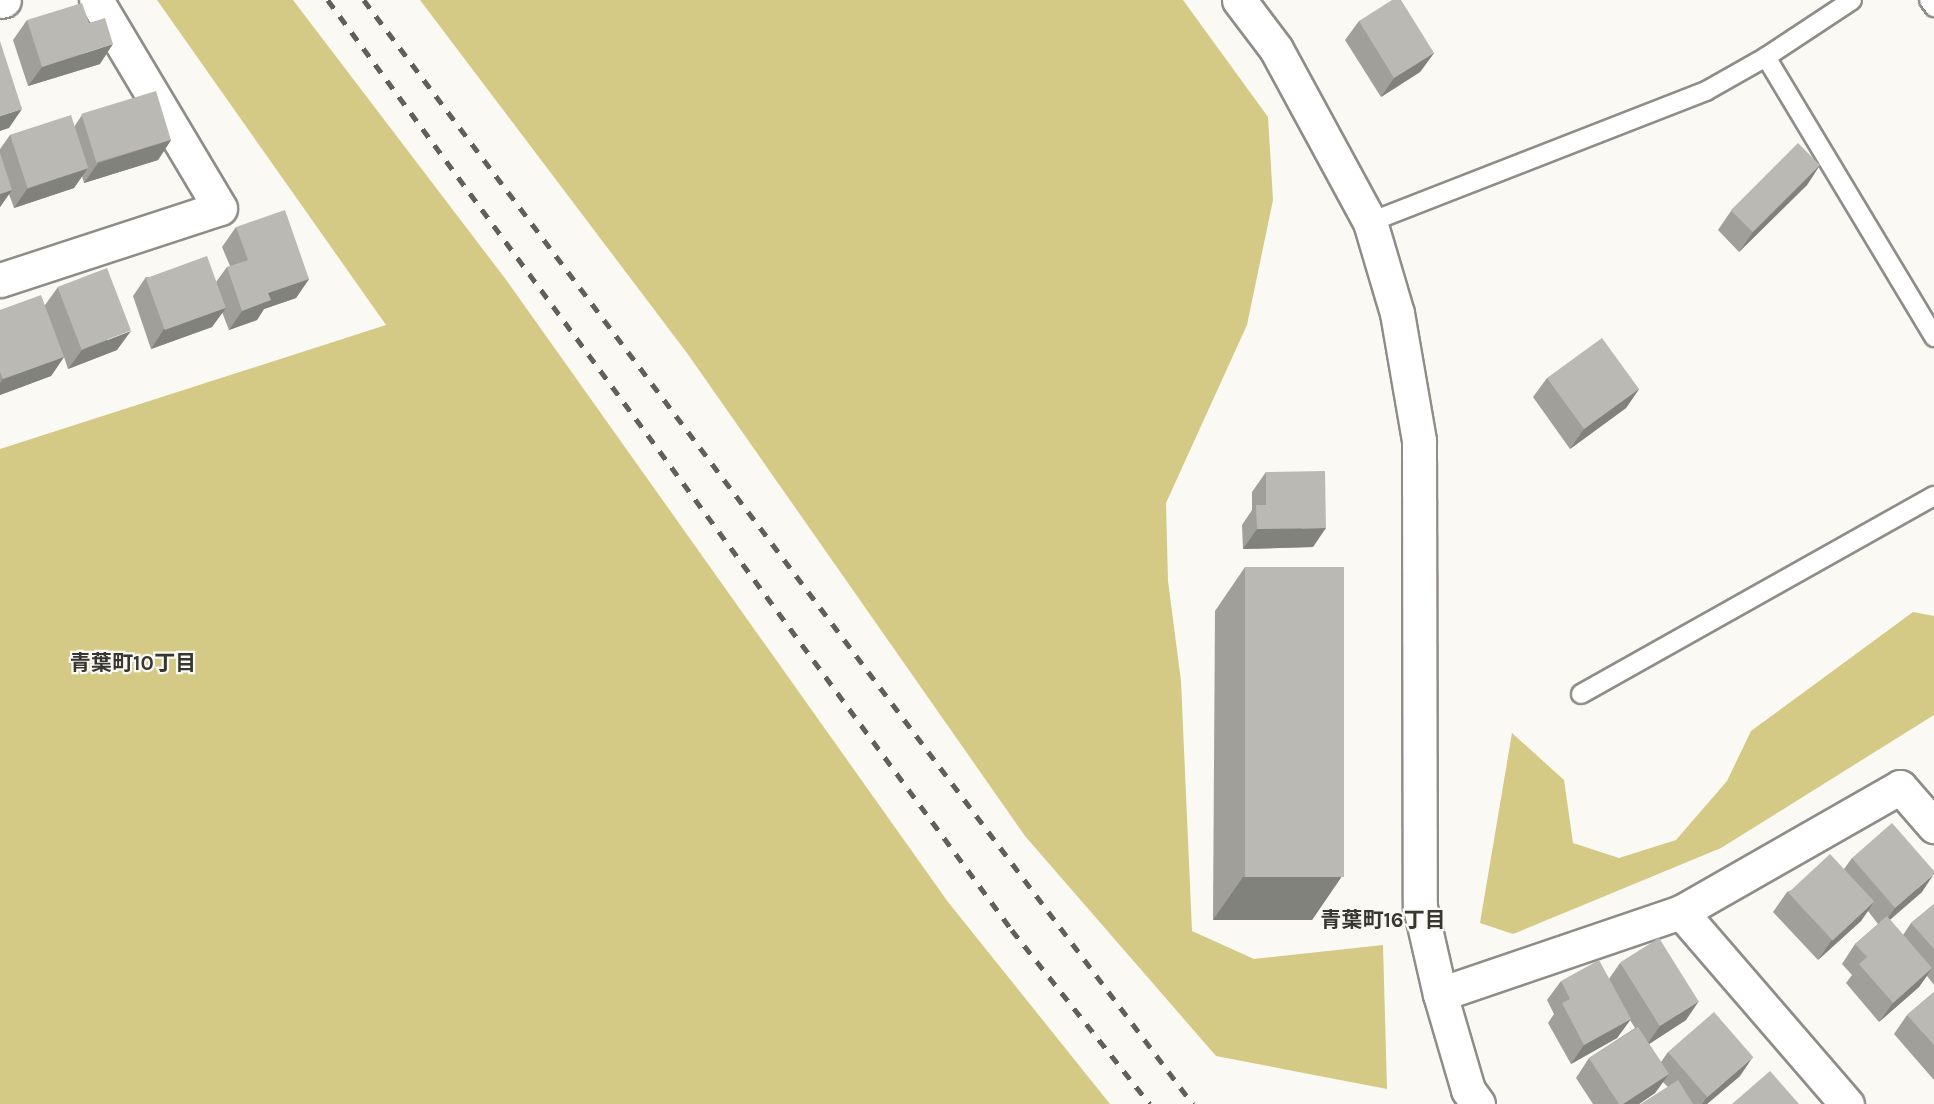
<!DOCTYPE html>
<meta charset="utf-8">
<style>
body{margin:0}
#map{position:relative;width:1934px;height:1104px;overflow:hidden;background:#faf9f3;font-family:Karla,"Noto Sans JP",sans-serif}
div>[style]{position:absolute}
.green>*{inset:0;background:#d5c986}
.roads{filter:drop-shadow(2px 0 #8e8d88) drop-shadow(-2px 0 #8e8d88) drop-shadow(0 2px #8e8d88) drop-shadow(0 -2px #8e8d88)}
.service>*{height:18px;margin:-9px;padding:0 9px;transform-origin:9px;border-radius:9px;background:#fff}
.minor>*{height:33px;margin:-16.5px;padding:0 16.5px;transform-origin:16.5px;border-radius:16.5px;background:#fff}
.tertiary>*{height:33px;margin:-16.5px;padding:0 16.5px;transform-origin:16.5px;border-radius:16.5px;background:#fff}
.rail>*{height:4.5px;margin-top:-2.25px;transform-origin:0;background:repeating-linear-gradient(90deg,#605f5b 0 10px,transparent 0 20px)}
.wall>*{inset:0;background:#a09f9a}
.shaded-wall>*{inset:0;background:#82827d}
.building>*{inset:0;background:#bab9b3;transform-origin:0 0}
span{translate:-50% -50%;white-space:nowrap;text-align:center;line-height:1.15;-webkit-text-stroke:4.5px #faf9f3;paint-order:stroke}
.neighbourhood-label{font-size:21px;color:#373631;font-weight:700}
</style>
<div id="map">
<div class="green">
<div style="clip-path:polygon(157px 0,293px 0,507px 281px,948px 902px,1110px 1104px,0 1104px,0 449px,386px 325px)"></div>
<div style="clip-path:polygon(420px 0,1183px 0,1268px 117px,1273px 200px,1247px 325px,1166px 503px,1168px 581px,1181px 681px,1192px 931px,1254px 959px,1383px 945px,1387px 1089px,1216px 1056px,1025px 836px,687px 353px)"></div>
<div style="clip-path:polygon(1913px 612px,1934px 616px,1934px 715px,1721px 848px,1513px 934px,1480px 923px,1512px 733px,1564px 780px,1573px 843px,1619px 858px,1676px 840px,1727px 781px,1751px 731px)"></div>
</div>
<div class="roads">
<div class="service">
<div style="left:1929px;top:0;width:9px;rotate:54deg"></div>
<div style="left:1766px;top:57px;width:327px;rotate:59deg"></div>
<div style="left:1370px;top:222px;width:361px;rotate:-21.3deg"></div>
<div style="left:1706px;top:91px;width:69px;rotate:-29.5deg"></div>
<div style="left:1766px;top:57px;width:103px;rotate:-33.5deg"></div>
<div style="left:1581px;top:694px;width:405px;rotate:-29.3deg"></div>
</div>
<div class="minor">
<div style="left:0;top:1px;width:4px;rotate:-14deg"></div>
<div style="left:0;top:280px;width:231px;rotate:-18.1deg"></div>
<div style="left:220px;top:208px;width:242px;rotate:-120.8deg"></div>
<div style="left:1681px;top:912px;width:254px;rotate:49.2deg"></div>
<div style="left:1440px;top:994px;width:255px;rotate:-18.8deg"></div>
<div style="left:1681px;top:912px;width:252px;rotate:-29.7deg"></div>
<div style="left:1900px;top:787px;width:52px;rotate:48.9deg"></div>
</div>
<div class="tertiary">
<div style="left:1239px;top:0;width:61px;rotate:52.9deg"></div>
<div style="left:1276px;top:49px;width:197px;rotate:61.5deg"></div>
<div style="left:1370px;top:222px;width:95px;rotate:73.5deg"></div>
<div style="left:1397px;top:313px;width:130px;rotate:80.2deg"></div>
<div style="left:1419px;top:441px;width:466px;rotate:89.9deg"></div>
<div style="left:1420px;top:907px;width:89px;rotate:77.1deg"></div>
<div style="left:1440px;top:994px;width:100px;rotate:73.7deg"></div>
<div style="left:1468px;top:1090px;width:17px;rotate:54deg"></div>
</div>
</div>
<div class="rail">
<div style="left:328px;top:0;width:1154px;rotate:53.67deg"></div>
<div style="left:1012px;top:930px;width:222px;rotate:51.6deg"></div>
<div style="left:364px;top:0;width:1381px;rotate:53.1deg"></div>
</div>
<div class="wall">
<div style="clip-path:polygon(27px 20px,100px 64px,28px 86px,13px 40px)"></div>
<div style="clip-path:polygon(1359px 21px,1434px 53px,1420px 72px,1381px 97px,1345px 40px)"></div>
<div style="clip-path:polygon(82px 115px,171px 140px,158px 160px,84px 183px,82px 176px,74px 188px,14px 208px,9px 194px,0 207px,0 149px,10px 135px,74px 127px)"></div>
<div style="clip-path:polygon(1820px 165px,1807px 185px,1739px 252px,1718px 230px,1731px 211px)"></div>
<div style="clip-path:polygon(236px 227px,309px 279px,296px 298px,264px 309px,257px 320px,229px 330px,222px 312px,212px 327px,151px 349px,133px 296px,146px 277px,216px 282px,227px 267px,230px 266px,222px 247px)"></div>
<div style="clip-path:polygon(58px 287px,117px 350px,68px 369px,64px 357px,51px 376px,0 395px,0 310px,45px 305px)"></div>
<div style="clip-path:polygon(1547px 378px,1639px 389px,1626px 408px,1570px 449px,1533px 397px)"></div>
<div style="clip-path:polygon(1266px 472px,1313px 547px,1243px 549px,1242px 525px,1252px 510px,1252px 492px)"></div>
<div style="clip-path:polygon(1245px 567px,1342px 876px,1312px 920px,1213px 920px,1215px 611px)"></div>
<div style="clip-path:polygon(1852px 858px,1922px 892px,1890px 920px,1903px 935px,1911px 923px,1934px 904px,1934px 985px,1927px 976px,1919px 987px,1879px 1022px,1846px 983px,1852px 975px,1842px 964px,1855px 944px,1878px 924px,1868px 911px,1861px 921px,1818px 960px,1773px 912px,1787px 892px,1844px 869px)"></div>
<div style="clip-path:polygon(1620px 963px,1686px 1020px,1649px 1044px,1661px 1062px,1668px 1052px,1740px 1076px,1707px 1104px,1641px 1104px,1668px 1087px,1663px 1082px,1655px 1093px,1639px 1104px,1593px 1104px,1576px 1078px,1589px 1058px,1635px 1028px,1630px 1020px,1617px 1038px,1571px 1064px,1548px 1023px,1554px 1014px,1547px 1000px,1561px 981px,1609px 979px)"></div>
<div style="clip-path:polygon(1934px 992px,1934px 1080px,1894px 1034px,1907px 1015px)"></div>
</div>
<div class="shaded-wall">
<div style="clip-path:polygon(113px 44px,100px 64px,28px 86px,42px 67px)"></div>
<div style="clip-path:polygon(1434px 53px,1420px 72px,1381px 97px,1394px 78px)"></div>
<div style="clip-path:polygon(22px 109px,9px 128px,0 131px,0 116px)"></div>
<div style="clip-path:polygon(171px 140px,158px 160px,84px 183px,98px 163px)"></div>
<div style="clip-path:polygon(1820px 165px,1807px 185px,1739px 252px,1753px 232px)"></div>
<div style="clip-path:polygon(88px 168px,74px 188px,14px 208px,27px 189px)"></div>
<div style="clip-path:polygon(12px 190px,0 207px,0 194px)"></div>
<div style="clip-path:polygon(309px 279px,296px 298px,264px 309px,257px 320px,229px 330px,242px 311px,268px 293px)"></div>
<div style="clip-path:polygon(226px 308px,212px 327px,151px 349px,164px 329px)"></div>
<div style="clip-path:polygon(131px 331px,117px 350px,68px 369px,82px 350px)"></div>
<div style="clip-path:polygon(64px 357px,51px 376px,0 395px,0 383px,3px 379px)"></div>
<div style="clip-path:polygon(1639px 389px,1626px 408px,1570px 449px,1584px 429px)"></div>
<div style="clip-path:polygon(1326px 528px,1313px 547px,1243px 549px,1257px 529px)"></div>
<div style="clip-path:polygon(1934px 874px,1922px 892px,1881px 927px,1895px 908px)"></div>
<div style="clip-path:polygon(1342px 876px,1312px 920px,1213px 920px,1243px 877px)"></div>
<div style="clip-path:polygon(1874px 902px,1861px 921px,1818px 960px,1831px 941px)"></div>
<div style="clip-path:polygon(1932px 968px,1919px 987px,1879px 1022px,1893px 1003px)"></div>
<div style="clip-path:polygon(1699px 1001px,1686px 1020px,1646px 1046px,1660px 1026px)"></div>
<div style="clip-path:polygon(1631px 1019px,1617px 1038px,1571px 1064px,1584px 1045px)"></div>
<div style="clip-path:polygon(1753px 1057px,1740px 1076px,1707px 1104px,1702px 1104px,1707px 1097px)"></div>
<div style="clip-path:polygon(1669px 1074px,1655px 1093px,1639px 1104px,1623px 1104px)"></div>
</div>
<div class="building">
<div style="clip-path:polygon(1392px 0,1401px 0,1434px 53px,1394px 78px,1359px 21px)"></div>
<div style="clip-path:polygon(82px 3px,89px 23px,105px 18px,113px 44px,42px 67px,27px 20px)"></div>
<div style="clip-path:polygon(0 41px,22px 109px,0 116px)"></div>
<div style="left:156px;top:91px;width:51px;height:78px;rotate:73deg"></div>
<div style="left:71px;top:115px;width:56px;height:64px;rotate:72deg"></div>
<div style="left:1798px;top:143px;width:31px;height:95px;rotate:45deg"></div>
<div style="clip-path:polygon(0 153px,12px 190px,0 194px)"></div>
<div style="clip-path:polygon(285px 210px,309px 279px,268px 293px,271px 300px,242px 311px,227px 267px,248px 260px,236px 227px)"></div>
<div style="left:207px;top:256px;width:55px;height:65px;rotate:70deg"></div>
<div style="left:107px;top:268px;width:67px;height:53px;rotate:69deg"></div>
<div style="clip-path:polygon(41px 295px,64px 357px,3px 379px,0 372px,0 310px)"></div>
<div style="left:1602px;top:338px;width:63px;height:68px;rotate:54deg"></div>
<div style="clip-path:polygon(1325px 471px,1326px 528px,1257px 529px,1256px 505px,1266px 505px,1266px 472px)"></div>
<div style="left:1245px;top:567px;width:99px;height:310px"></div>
<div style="clip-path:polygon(1892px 823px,1934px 871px,1934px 874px,1895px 908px,1852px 858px)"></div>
<div style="left:1830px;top:854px;width:65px;height:57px;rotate:47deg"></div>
<div style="clip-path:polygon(1934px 904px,1934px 949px,1911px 923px)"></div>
<div style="clip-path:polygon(1887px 916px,1932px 968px,1893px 1003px,1859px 964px,1867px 957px,1855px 944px)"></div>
<div style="left:1659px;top:938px;width:75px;height:46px;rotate:58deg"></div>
<div style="clip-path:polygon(1599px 960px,1631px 1019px,1584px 1045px,1562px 1003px,1570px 999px,1561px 981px)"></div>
<div style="clip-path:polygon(1934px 992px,1934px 1045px,1907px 1015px)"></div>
<div style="left:1714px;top:1012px;width:60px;height:61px;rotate:49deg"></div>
<div style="clip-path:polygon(1638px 1027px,1669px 1074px,1623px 1104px,1619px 1104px,1589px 1058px)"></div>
<div style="clip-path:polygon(1770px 1071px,1799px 1104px,1732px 1104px)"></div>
<div style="clip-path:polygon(1678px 1080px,1693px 1104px,1641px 1104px)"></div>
</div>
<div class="neighbourhood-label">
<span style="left:133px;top:663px">青葉町10丁目</span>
<span style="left:1383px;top:920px">青葉町16丁目</span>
</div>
</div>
